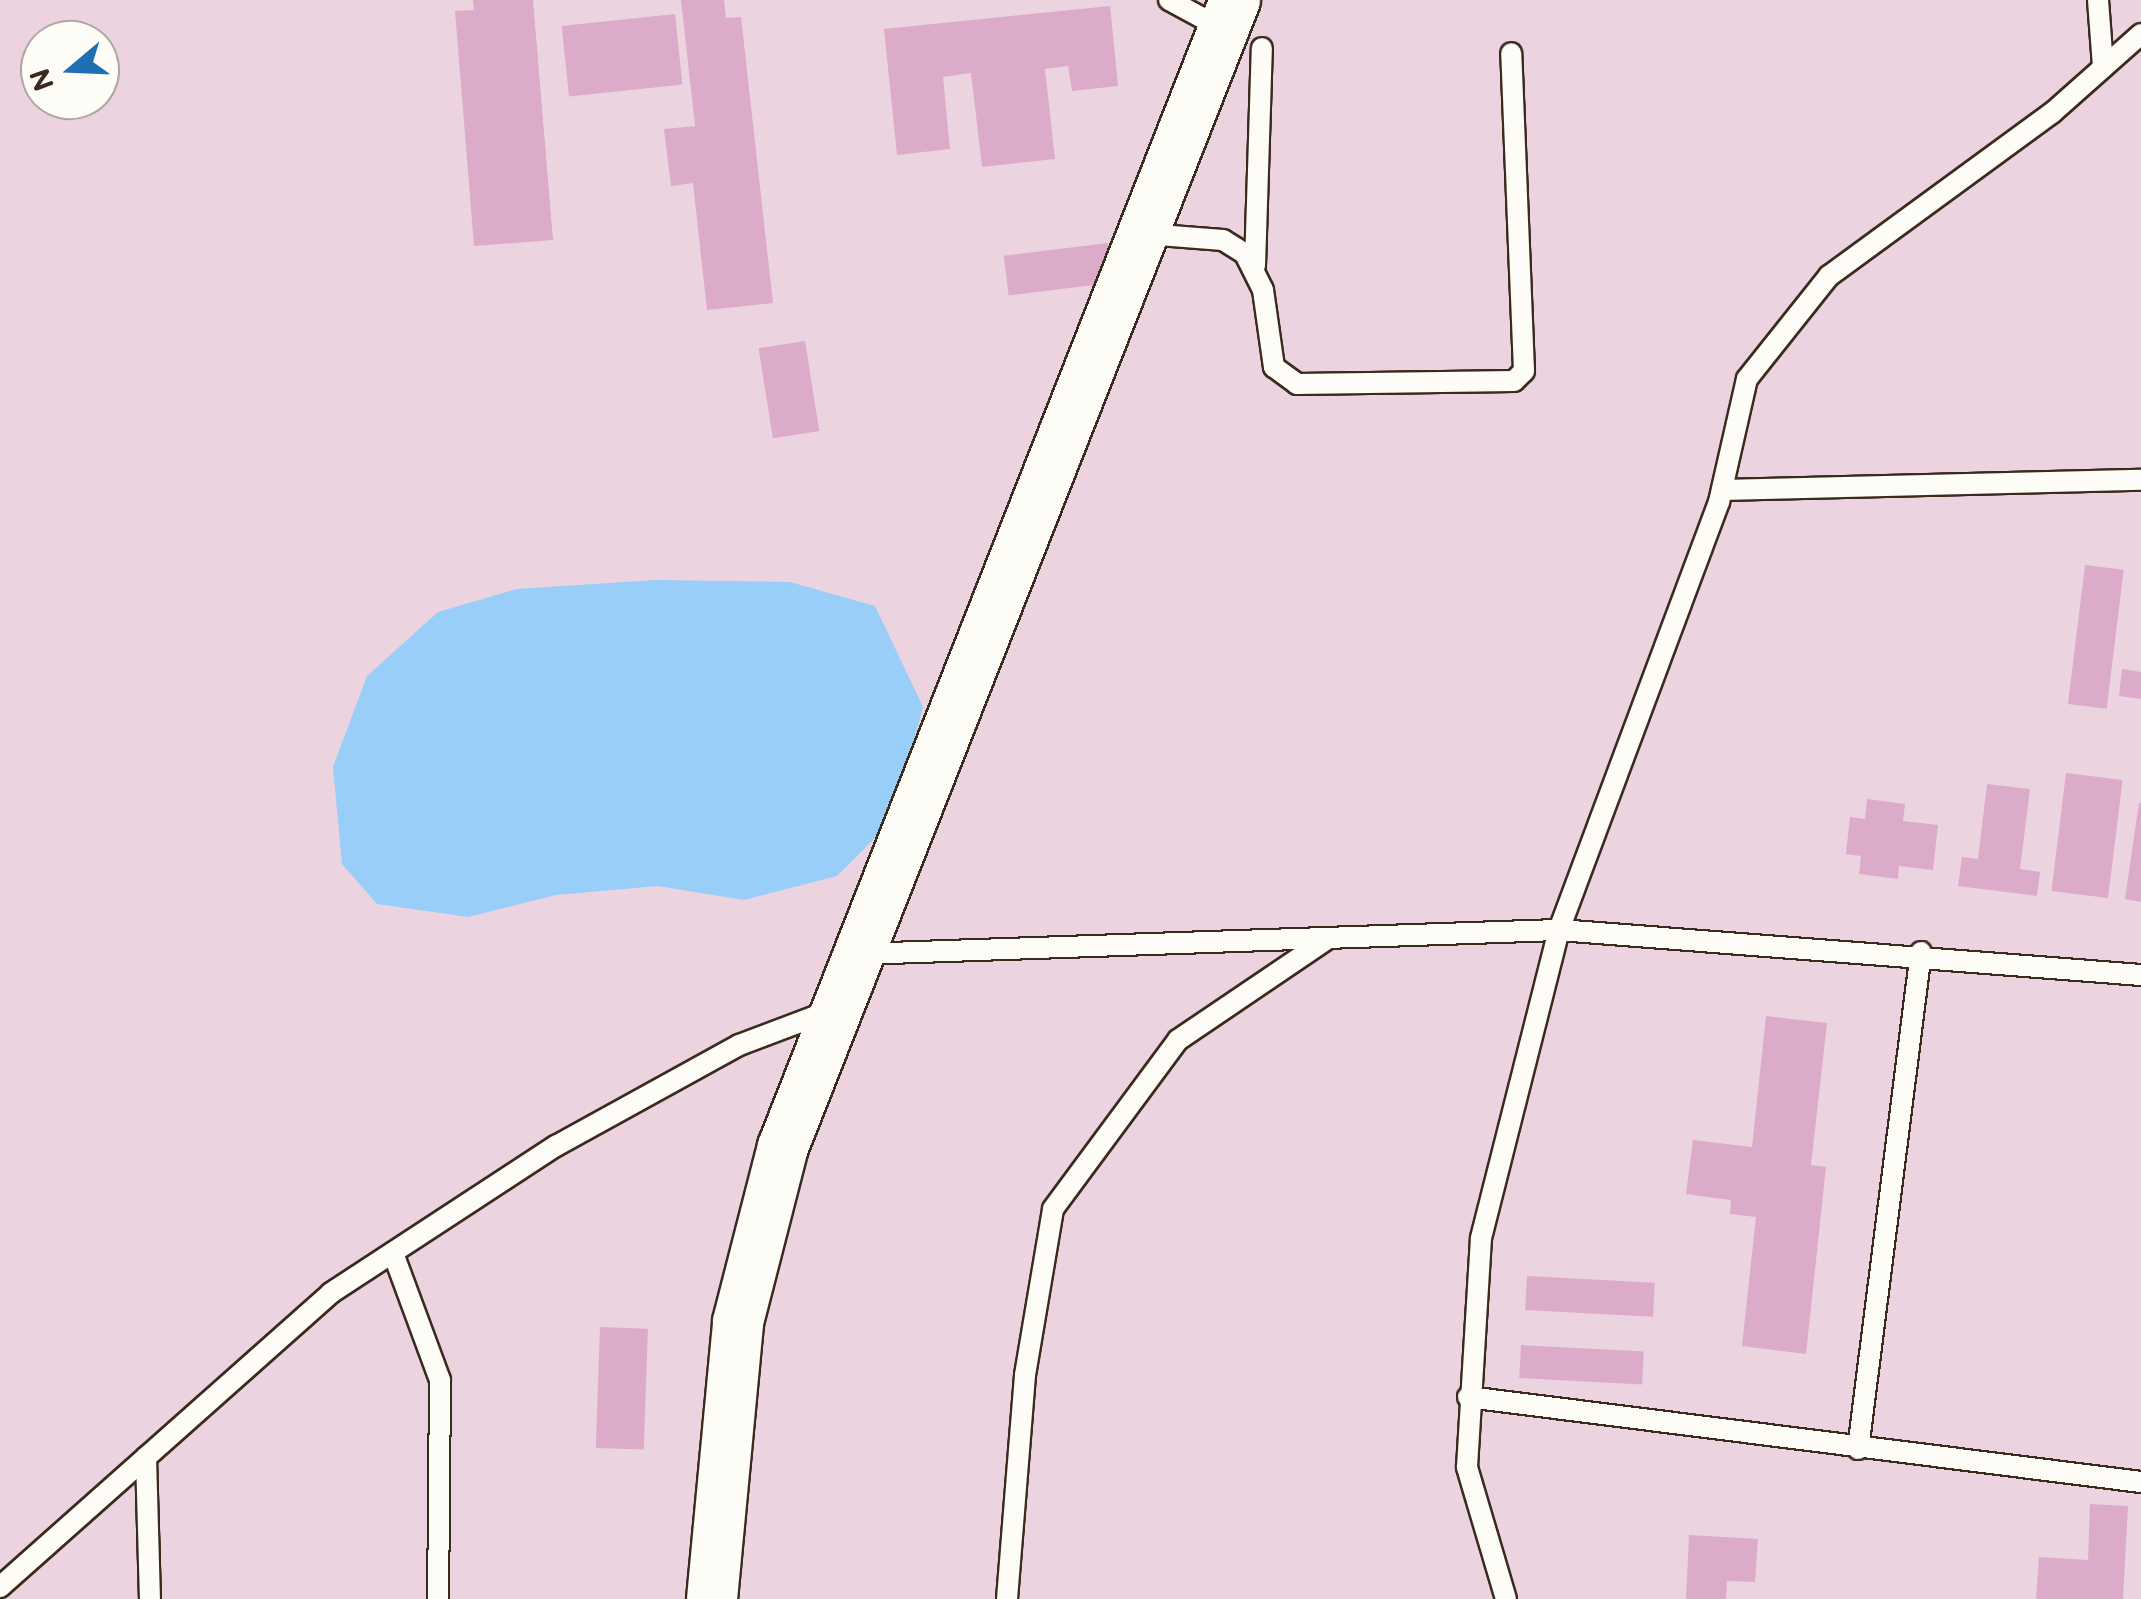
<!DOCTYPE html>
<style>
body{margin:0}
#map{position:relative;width:2141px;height:1599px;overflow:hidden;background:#f3e4ea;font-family:"Balsamiq Sans",sans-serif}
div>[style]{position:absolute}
.built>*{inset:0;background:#ecd3e0}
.water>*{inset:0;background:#98cef7}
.building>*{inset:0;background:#dcabca;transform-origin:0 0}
.roads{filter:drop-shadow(2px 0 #3b2a1e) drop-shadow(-2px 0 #3b2a1e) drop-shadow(0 2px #3b2a1e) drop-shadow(0 -2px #3b2a1e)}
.service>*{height:20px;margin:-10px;padding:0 10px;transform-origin:10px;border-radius:10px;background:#fdfcf7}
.tertiary>*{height:50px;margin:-25px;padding:0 25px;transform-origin:25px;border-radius:25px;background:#fdfcf7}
span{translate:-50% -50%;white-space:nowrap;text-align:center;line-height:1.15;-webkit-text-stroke:8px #fdfcf7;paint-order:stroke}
.north{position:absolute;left:20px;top:20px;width:100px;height:100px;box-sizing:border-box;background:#fdfcf7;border:2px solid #afa8a0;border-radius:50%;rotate:251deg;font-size:28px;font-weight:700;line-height:40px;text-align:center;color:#3b2a1e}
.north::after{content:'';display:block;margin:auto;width:35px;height:45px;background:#1f6fb2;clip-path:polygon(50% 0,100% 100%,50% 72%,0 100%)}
</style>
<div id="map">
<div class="built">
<div style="clip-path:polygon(evenodd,0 0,2141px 0,2141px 1599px,0 1599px,0 0,40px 40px,100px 40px,100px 100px,40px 100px,40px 40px)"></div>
</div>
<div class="water">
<div style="clip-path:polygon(655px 580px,790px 582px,875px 606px,923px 707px,892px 821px,837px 876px,744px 900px,658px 886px,556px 895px,468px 917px,377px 904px,342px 864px,333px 767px,367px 676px,438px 612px,517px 589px)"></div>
</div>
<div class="building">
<div style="clip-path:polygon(473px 0,533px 0,553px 240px,474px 246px,455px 11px,474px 10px)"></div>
<div style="clip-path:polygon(681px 0,724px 0,726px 18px,741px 17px,773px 303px,707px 310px,693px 183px,671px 186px,664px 129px,695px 126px)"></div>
<div style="clip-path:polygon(1110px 6px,1118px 86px,1072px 91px,1068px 66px,1045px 69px,1055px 159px,982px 167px,971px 73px,943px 77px,950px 149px,897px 155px,884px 29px)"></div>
<div style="left:675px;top:14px;width:71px;height:114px;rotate:84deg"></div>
<div style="left:1108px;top:243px;width:40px;height:105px;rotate:83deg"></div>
<div style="left:805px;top:341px;width:91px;height:47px;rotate:81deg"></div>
<div style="left:2085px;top:565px;width:39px;height:140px;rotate:7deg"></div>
<div style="clip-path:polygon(2122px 669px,2141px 672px,2141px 699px,2119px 696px)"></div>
<div style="left:2066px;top:773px;width:57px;height:119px;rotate:7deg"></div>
<div style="clip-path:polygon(1987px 784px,2030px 789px,2020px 869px,2040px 872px,2037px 896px,1958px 886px,1962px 857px,1978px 859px)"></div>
<div style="clip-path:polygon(1867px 799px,1905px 804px,1903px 821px,1938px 825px,1933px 870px,1899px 866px,1898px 879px,1859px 874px,1861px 856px,1846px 854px,1850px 817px,1865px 819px)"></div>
<div style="clip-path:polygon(2139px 803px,2141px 803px,2141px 902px,2125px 899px)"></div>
<div style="clip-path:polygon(1766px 1016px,1827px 1023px,1811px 1165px,1826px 1167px,1806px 1354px,1742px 1346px,1756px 1217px,1730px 1214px,1731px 1200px,1686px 1194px,1693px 1140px,1752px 1147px)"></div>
<div style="left:1527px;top:1276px;width:128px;height:34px;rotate:3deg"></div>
<div style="left:600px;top:1327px;width:48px;height:121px;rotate:2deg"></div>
<div style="left:1521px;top:1345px;width:123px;height:33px;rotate:3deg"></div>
<div style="clip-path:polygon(2090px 1504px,2128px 1506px,2123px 1599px,2036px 1599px,2039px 1557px,2088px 1560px)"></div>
<div style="clip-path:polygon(1689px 1535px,1758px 1539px,1755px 1582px,1727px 1581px,1726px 1599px,1686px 1599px)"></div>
</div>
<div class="roads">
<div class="service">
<div style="left:1169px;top:0;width:59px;rotate:28.3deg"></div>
<div style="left:2098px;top:0;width:67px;rotate:85.7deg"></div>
<div style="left:1146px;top:234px;width:77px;rotate:4.5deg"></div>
<div style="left:1223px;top:240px;width:26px;rotate:32deg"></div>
<div style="left:1245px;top:254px;width:40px;rotate:63.4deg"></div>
<div style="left:1263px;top:290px;width:78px;rotate:81.9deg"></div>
<div style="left:1274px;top:367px;width:29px;rotate:36deg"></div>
<div style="left:1297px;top:384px;width:217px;rotate:-0.8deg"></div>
<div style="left:1514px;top:381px;width:14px;rotate:-45deg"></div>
<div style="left:1524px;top:371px;width:318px;rotate:-92.3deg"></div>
<div style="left:1255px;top:266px;width:218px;rotate:-88.2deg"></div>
<div style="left:1722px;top:490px;width:419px;rotate:-1.4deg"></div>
<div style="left:860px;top:954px;width:699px;rotate:-1.97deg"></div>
<div style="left:1559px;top:930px;width:584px;rotate:4.42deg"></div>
<div style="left:393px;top:1253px;width:135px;rotate:69.7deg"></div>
<div style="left:440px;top:1380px;width:219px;rotate:90.5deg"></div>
<div style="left:1468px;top:1397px;width:678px;rotate:7.2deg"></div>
<div style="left:1858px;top:1449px;width:501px;rotate:-82.78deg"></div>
<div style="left:146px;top:1457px;width:142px;rotate:88.4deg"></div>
<div style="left:0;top:1587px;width:443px;rotate:-41.6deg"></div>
<div style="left:331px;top:1293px;width:269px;rotate:-33.2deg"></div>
<div style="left:556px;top:1146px;width:209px;rotate:-28.9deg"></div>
<div style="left:739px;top:1045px;width:96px;rotate:-20.7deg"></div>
<div style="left:1007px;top:1599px;width:225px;rotate:-85.4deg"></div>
<div style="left:1025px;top:1375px;width:168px;rotate:-80.4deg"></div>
<div style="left:1053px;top:1209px;width:210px;rotate:-53.5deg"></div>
<div style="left:1178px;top:1040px;width:180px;rotate:-34.1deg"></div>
<div style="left:1506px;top:1599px;width:138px;rotate:-106.5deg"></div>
<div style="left:1467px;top:1467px;width:229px;rotate:-86.5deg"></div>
<div style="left:1481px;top:1238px;width:318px;rotate:-75.8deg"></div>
<div style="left:1559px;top:930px;width:457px;rotate:-69.5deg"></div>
<div style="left:1719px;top:502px;width:126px;rotate:-77.2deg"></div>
<div style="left:1747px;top:379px;width:132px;rotate:-51.5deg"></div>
<div style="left:1829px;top:276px;width:276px;rotate:-36.2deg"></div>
<div style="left:2052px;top:113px;width:119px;rotate:-41.6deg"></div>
</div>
<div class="tertiary">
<div style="left:712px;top:1599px;width:278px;rotate:-84.6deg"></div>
<div style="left:738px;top:1322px;width:181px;rotate:-75.6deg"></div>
<div style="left:783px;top:1147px;width:1233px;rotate:-68.49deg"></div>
</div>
</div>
<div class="north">N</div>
</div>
